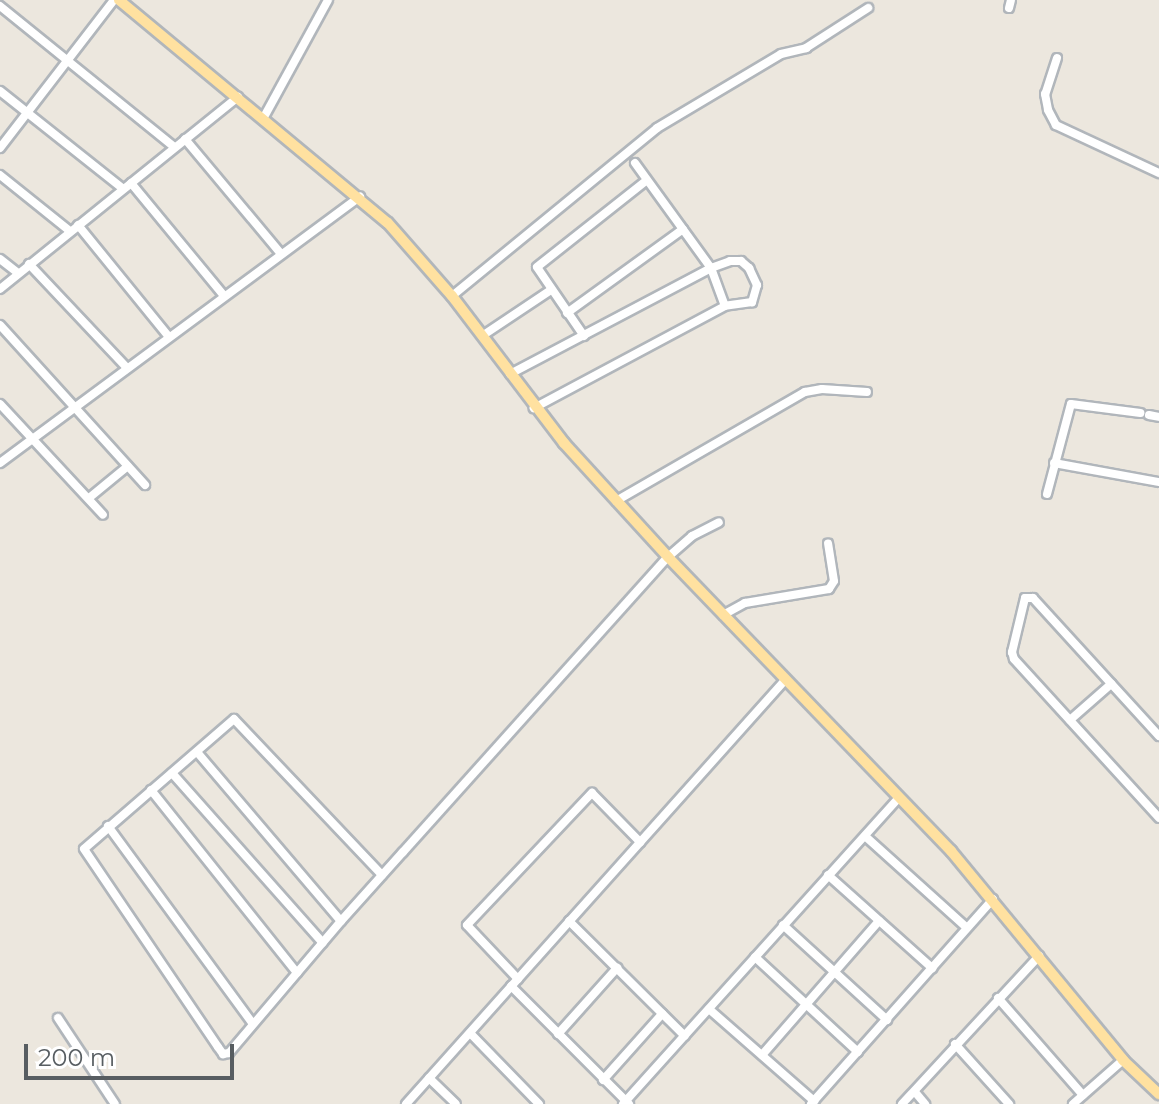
<!DOCTYPE html>
<style>
body{margin:0}
#map{position:relative;width:1159px;height:1104px;overflow:hidden;background:#ece7de;font-family:Montserrat,sans-serif}
div>[style]{position:absolute}
.roads{filter:drop-shadow(2px 0 #b1b6bb) drop-shadow(-2px 0 #b1b6bb) drop-shadow(0 2px #b1b6bb) drop-shadow(0 -2px #b1b6bb)}
.minor>*{height:8px;margin:-4px;padding:0 4px;transform-origin:4px;border-radius:4px;background:#fff}
.major>*{height:10px;margin:-5px;padding:0 5px;transform-origin:5px;border-radius:5px;background:#ffe1a0}
span{translate:-50% -50%;white-space:nowrap;text-align:center;line-height:1.15;-webkit-text-stroke:7px #fff;paint-order:stroke}
.scale{position:absolute;left:24px;top:1044px;width:210px;height:36px;box-sizing:border-box;border:4px solid #575d61;border-top:0;padding-left:10px;font-size:24px;line-height:28px;white-space:nowrap;color:#575d61;-webkit-text-stroke:6px #fff;paint-order:stroke}
</style>
<div id="map">
<div class="roads">
<div class="minor">
<div style="left:0;top:6px;width:224px;rotate:39deg"></div>
<div style="left:1009px;top:8px;width:8px;rotate:-76deg"></div>
<div style="left:1057px;top:58px;width:38px;rotate:108deg"></div>
<div style="left:1045px;top:94px;width:16px;rotate:79deg"></div>
<div style="left:1048px;top:110px;width:17px;rotate:62deg"></div>
<div style="left:1056px;top:125px;width:114px;rotate:25deg"></div>
<div style="left:0;top:91px;width:157px;rotate:38.5deg"></div>
<div style="left:264px;top:117px;width:133px;rotate:-61.3deg"></div>
<div style="left:185px;top:139px;width:150px;rotate:50.1deg"></div>
<div style="left:0;top:148px;width:187px;rotate:-52.4deg"></div>
<div style="left:635px;top:163px;width:130px;rotate:54.1deg"></div>
<div style="left:711px;top:268px;width:40px;rotate:69.8deg"></div>
<div style="left:0;top:175px;width:90px;rotate:38.7deg"></div>
<div style="left:131px;top:183px;width:146px;rotate:50.5deg"></div>
<div style="left:78px;top:225px;width:144px;rotate:50.9deg"></div>
<div style="left:0;top:259px;width:23px;rotate:38deg"></div>
<div style="left:29px;top:264px;width:143px;rotate:46.7deg"></div>
<div style="left:0;top:289px;width:306px;rotate:-38.9deg"></div>
<div style="left:452px;top:296px;width:265px;rotate:-39.3deg"></div>
<div style="left:657px;top:128px;width:144px;rotate:-30.8deg"></div>
<div style="left:781px;top:54px;width:26px;rotate:-13deg"></div>
<div style="left:806px;top:48px;width:74px;rotate:-32.8deg"></div>
<div style="left:567px;top:313px;width:143px;rotate:-35.9deg"></div>
<div style="left:0;top:325px;width:216px;rotate:47.8deg"></div>
<div style="left:482px;top:336px;width:83px;rotate:-33.7deg"></div>
<div style="left:584px;top:336px;width:83px;rotate:-124.3deg"></div>
<div style="left:537px;top:267px;width:140px;rotate:-38.3deg"></div>
<div style="left:510px;top:374px;width:227px;rotate:-27.8deg"></div>
<div style="left:711px;top:268px;width:20px;rotate:-20deg"></div>
<div style="left:730px;top:261px;width:11px"></div>
<div style="left:741px;top:261px;width:11px;rotate:41deg"></div>
<div style="left:749px;top:268px;width:19px;rotate:65deg"></div>
<div style="left:757px;top:285px;width:18px;rotate:106deg"></div>
<div style="left:752px;top:302px;width:27px;rotate:172deg"></div>
<div style="left:725px;top:306px;width:217px;rotate:151.9deg"></div>
<div style="left:0;top:404px;width:151px;rotate:47.1deg"></div>
<div style="left:1149px;top:415px;width:10px;rotate:11deg"></div>
<div style="left:0;top:463px;width:448px;rotate:-36.5deg"></div>
<div style="left:1054px;top:463px;width:107px;rotate:10.3deg"></div>
<div style="left:1047px;top:494px;width:93px;rotate:-75.1deg"></div>
<div style="left:1071px;top:404px;width:70px;rotate:7.4deg"></div>
<div style="left:89px;top:498px;width:50px;rotate:-39.4deg"></div>
<div style="left:616px;top:501px;width:218px;rotate:-30deg"></div>
<div style="left:805px;top:392px;width:17px;rotate:-10deg"></div>
<div style="left:822px;top:389px;width:45px;rotate:3.8deg"></div>
<div style="left:723px;top:615px;width:25px;rotate:-29deg"></div>
<div style="left:745px;top:603px;width:85px;rotate:-9.5deg"></div>
<div style="left:829px;top:589px;width:9px;rotate:-58deg"></div>
<div style="left:834px;top:581px;width:38px;rotate:-99deg"></div>
<div style="left:1070px;top:720px;width:55px;rotate:-41.3deg"></div>
<div style="left:1159px;top:736px;width:187px;rotate:-132.4deg"></div>
<div style="left:1033px;top:598px;width:8px;rotate:180deg"></div>
<div style="left:1025px;top:598px;width:56px;rotate:103.5deg"></div>
<div style="left:1012px;top:652px;width:7px;rotate:74deg"></div>
<div style="left:1014px;top:659px;width:215px;rotate:47.6deg"></div>
<div style="left:197px;top:752px;width:222px;rotate:49.6deg"></div>
<div style="left:172px;top:773px;width:227px;rotate:48.4deg"></div>
<div style="left:151px;top:790px;width:234px;rotate:51.4deg"></div>
<div style="left:108px;top:826px;width:245px;rotate:53.8deg"></div>
<div style="left:865px;top:836px;width:137px;rotate:42deg"></div>
<div style="left:382px;top:875px;width:215px;rotate:-133.5deg"></div>
<div style="left:234px;top:719px;width:198px;rotate:139.1deg"></div>
<div style="left:84px;top:849px;width:239px;rotate:55.9deg"></div>
<div style="left:218px;top:1047px;width:9px;rotate:54deg"></div>
<div style="left:223px;top:1054px;width:6px;rotate:-9deg"></div>
<div style="left:229px;top:1053px;width:173px;rotate:-49.7deg"></div>
<div style="left:341px;top:921px;width:93px;rotate:-48.1deg"></div>
<div style="left:403px;top:852px;width:397px;rotate:-48.1deg"></div>
<div style="left:668px;top:557px;width:32px;rotate:-41deg"></div>
<div style="left:692px;top:536px;width:30px;rotate:-27deg"></div>
<div style="left:828px;top:875px;width:140px;rotate:41.8deg"></div>
<div style="left:569px;top:921px;width:163px;rotate:44.8deg"></div>
<div style="left:783px;top:925px;width:141px;rotate:42.4deg"></div>
<div style="left:755px;top:957px;width:140px;rotate:42.7deg"></div>
<div style="left:518px;top:979px;width:74px;rotate:-133.4deg"></div>
<div style="left:467px;top:925px;width:182px;rotate:-46.6deg"></div>
<div style="left:592px;top:793px;width:69px;rotate:45.6deg"></div>
<div style="left:511px;top:986px;width:167px;rotate:45deg"></div>
<div style="left:998px;top:998px;width:129px;rotate:48.8deg"></div>
<div style="left:709px;top:1009px;width:140px;rotate:41.2deg"></div>
<div style="left:58px;top:1018px;width:103px;rotate:56.5deg"></div>
<div style="left:470px;top:1033px;width:99px;rotate:45.8deg"></div>
<div style="left:558px;top:1034px;width:89px;rotate:-48.2deg"></div>
<div style="left:955px;top:1044px;width:81px;rotate:48deg"></div>
<div style="left:762px;top:1055px;width:178px;rotate:-48.9deg"></div>
<div style="left:429px;top:1078px;width:37px;rotate:44deg"></div>
<div style="left:603px;top:1080px;width:89px;rotate:-48.2deg"></div>
<div style="left:915px;top:1092px;width:16px;rotate:50deg"></div>
<div style="left:406px;top:1104px;width:570px;rotate:-48.2deg"></div>
<div style="left:623px;top:1104px;width:412px;rotate:-48deg"></div>
<div style="left:811px;top:1104px;width:274px;rotate:-48.4deg"></div>
<div style="left:902px;top:1104px;width:202px;rotate:-47.2deg"></div>
<div style="left:1073px;top:1104px;width:67px;rotate:-41.3deg"></div>
</div>
<div class="major">
<div style="left:119px;top:0;width:349px;rotate:39.7deg"></div>
<div style="left:388px;top:223px;width:97px;rotate:48.8deg"></div>
<div style="left:452px;top:296px;width:185px;rotate:52.7deg"></div>
<div style="left:564px;top:443px;width:154px;rotate:47.6deg"></div>
<div style="left:668px;top:557px;width:408px;rotate:46.1deg"></div>
<div style="left:951px;top:851px;width:271px;rotate:50.5deg"></div>
<div style="left:1123px;top:1060px;width:50px;rotate:43.4deg"></div>
</div>
</div>
<div class="scale">200 m</div>
</div>
